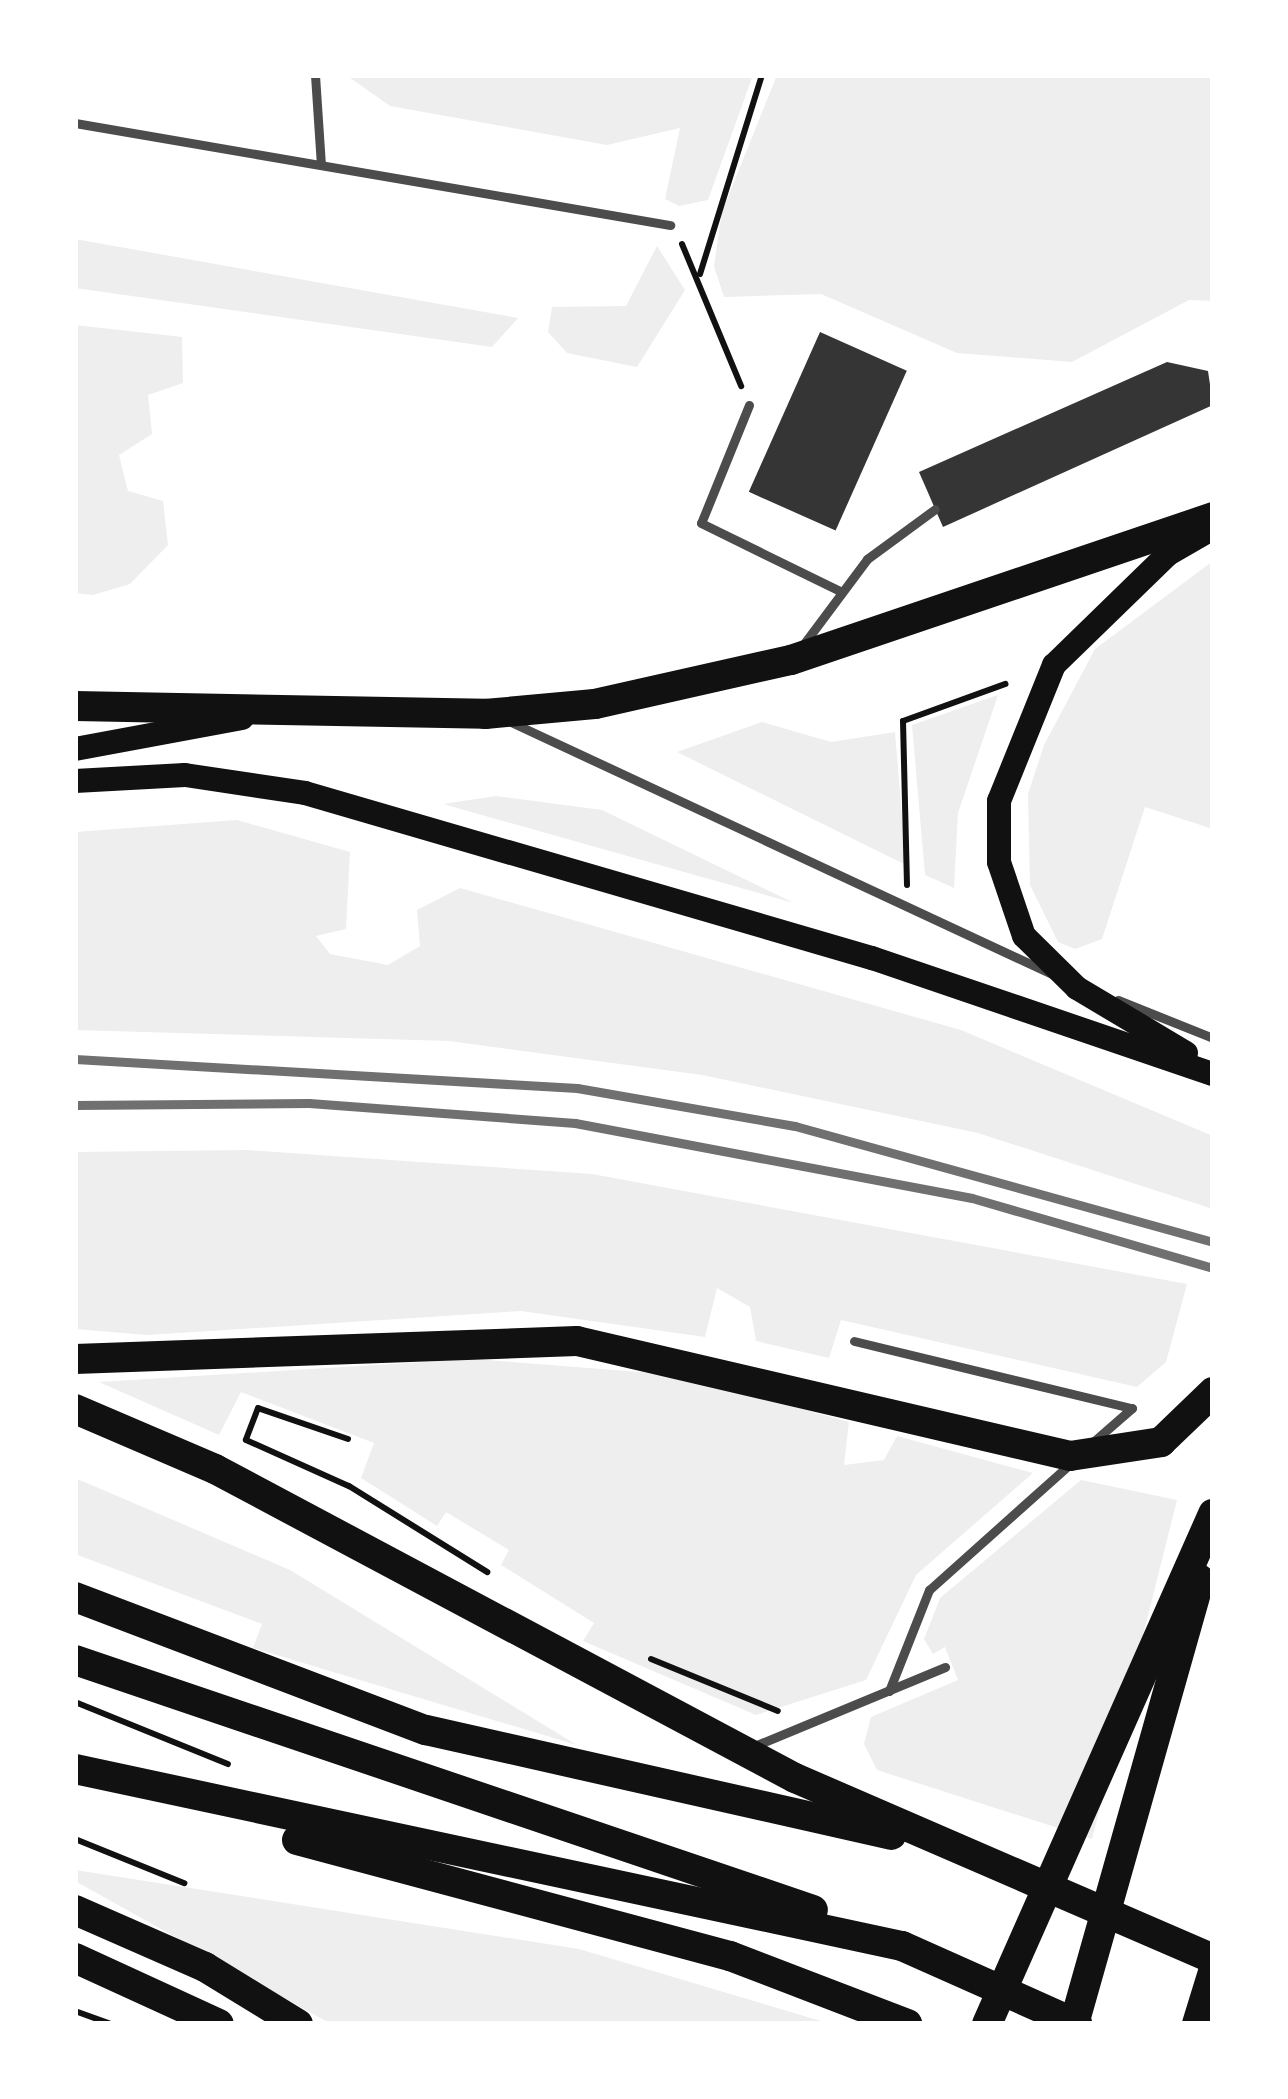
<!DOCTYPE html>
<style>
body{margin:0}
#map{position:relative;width:1288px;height:2099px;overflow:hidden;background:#fff;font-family:Rubik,sans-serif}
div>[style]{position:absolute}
.green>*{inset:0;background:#eee}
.building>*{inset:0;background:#353535;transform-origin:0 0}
.path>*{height:6px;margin:-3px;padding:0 3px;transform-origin:3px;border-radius:3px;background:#111}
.service>*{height:9px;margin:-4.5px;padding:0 4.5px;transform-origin:4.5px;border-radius:4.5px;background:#4c4c4c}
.secondary>*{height:24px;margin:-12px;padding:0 12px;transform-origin:12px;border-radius:12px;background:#111}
.primary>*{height:30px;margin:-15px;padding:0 15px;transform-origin:15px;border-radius:15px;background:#111}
.trunk>*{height:30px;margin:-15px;padding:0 15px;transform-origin:15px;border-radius:15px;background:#111}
.rail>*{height:9px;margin:-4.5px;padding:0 4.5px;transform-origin:4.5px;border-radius:4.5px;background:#707070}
span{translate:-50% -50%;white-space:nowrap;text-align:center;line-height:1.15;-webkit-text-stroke:9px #fff;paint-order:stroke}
.frame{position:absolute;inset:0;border:78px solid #fff;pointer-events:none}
</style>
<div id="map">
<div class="green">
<div style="clip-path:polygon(346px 75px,753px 75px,708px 200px,679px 206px,665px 199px,680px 128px,607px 145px,390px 106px)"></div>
<div style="clip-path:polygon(777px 75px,1213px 75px,1213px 301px,1189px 300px,1072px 362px,957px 353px,821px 294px,724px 297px,714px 266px,722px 212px)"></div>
<div style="clip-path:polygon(75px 239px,518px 318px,492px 347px,75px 288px)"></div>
<div style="clip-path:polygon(657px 246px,685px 290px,637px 367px,567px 353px,548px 332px,552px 307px,626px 306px)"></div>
<div style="clip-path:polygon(75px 325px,182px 337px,183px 383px,148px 395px,152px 434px,119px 455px,128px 491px,163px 501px,168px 545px,130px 584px,93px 595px,75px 593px)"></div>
<div style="clip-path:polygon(1213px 561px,1213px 829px,1145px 807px,1102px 939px,1075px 949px,1058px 942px,1030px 885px,1028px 794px,1044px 745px,1095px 649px)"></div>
<div style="clip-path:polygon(998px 695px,958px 813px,954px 888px,925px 875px,912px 725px)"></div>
<div style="clip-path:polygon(762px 722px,831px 742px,895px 732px,906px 865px,677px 752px)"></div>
<div style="clip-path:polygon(496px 796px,602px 810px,794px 903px,443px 804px)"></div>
<div style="clip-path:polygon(237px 820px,350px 852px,346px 929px,316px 936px,330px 954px,388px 965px,420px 946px,417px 910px,460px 888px,961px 1030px,1213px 1136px,1213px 1209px,978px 1133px,702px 1075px,449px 1041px,75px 1030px,75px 832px)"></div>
<div style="clip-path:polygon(247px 1150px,592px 1174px,1187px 1284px,1166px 1362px,1137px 1387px,841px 1320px,829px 1358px,756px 1341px,750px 1307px,717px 1288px,705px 1337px,521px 1311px,147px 1335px,75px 1329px,75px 1152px)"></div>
<div style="clip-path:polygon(474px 1359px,679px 1375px,849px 1422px,844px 1465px,884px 1460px,897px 1436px,1033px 1473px,916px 1575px,866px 1680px,756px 1715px,583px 1641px,594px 1623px,501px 1565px,509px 1550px,446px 1512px,437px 1526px,361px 1478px,374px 1443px,241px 1392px,219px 1435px,99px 1382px)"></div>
<div style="clip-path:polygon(75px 1478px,290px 1570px,577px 1745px,253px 1648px,262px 1624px,75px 1554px)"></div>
<div style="clip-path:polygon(1081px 1480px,1177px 1500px,1092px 1839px,877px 1770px,864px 1744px,871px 1717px,958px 1680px,945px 1647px,933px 1654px,924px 1639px,940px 1598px)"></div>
<div style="clip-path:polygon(75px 1870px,579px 1949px,831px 2024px,331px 2024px,75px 1881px)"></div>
</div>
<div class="building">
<div style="left:820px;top:332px;width:95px;height:175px;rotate:24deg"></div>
<div style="clip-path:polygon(1167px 362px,1208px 371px,1213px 405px,943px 527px,919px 472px)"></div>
</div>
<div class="path">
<div style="left:682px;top:244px;width:154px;rotate:67.4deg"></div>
<div style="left:700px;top:274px;width:208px;rotate:-72.7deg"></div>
<div style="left:907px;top:885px;width:164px;rotate:-91.4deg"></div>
<div style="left:903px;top:721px;width:109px;rotate:-19.9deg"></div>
<div style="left:348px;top:1439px;width:95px;rotate:-161deg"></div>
<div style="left:258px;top:1408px;width:34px;rotate:111deg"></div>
<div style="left:246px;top:1440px;width:113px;rotate:24.1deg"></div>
<div style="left:349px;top:1486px;width:163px;rotate:31.9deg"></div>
<div style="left:651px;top:1659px;width:137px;rotate:22.3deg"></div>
<div style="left:75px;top:1702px;width:165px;rotate:22.1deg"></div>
<div style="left:75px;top:1839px;width:118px;rotate:22deg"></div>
<div style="left:75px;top:2011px;width:37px;rotate:20deg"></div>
</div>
<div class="service">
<div style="left:315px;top:75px;width:90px;rotate:86.2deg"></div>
<div style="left:75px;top:123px;width:604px;rotate:9.73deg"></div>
<div style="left:749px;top:405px;width:127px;rotate:112.1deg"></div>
<div style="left:701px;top:523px;width:157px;rotate:26.1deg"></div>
<div style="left:803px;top:645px;width:107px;rotate:-53.3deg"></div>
<div style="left:867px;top:559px;width:84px;rotate:-36.3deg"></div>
<div style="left:513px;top:723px;width:595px;rotate:24.97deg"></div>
<div style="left:1118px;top:1000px;width:102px;rotate:21.8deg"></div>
<div style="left:854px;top:1341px;width:286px;rotate:13.6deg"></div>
<div style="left:1132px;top:1408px;width:52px;rotate:138.9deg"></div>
<div style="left:889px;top:1691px;width:109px;rotate:-68.4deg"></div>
<div style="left:929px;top:1590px;width:192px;rotate:-41.8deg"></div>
<div style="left:752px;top:1747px;width:209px;rotate:-22.5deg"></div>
</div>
<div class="secondary">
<div style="left:75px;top:749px;width:170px;rotate:-10.5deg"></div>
<div style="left:75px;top:781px;width:110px;rotate:-3.1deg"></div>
<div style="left:185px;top:775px;width:121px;rotate:8.5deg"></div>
<div style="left:305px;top:793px;width:591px;rotate:16.23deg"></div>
<div style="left:872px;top:958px;width:360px;rotate:18.8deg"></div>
<div style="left:1186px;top:1053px;width:127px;rotate:-149.2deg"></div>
<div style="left:1077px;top:988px;width:74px;rotate:-135.5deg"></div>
<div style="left:1024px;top:936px;width:78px;rotate:-108.7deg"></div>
<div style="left:999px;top:862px;width:61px;rotate:-90deg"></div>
<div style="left:999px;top:801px;width:147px;rotate:-68deg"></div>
<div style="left:1054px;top:665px;width:159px;rotate:-44.2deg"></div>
<div style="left:1168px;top:554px;width:52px;rotate:-30deg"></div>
</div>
<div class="primary">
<div style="left:75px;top:706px;width:410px;rotate:1.1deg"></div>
<div style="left:485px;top:714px;width:110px;rotate:-5.2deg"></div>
<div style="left:595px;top:704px;width:201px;rotate:-12.7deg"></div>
<div style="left:791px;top:660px;width:446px;rotate:-18.7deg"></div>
<div style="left:75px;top:1359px;width:502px;rotate:-2.05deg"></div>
<div style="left:577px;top:1341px;width:506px;rotate:13.13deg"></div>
<div style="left:1070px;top:1456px;width:92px;rotate:-8.7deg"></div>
<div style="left:1161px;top:1442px;width:72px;rotate:-43.9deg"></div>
<div style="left:75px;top:1409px;width:152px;rotate:23.2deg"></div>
<div style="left:215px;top:1469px;width:657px;rotate:28.05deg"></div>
<div style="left:795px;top:1778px;width:456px;rotate:23.4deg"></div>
<div style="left:75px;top:1597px;width:375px;rotate:20.8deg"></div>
<div style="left:426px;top:1730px;width:477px;rotate:12.7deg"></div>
<div style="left:75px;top:1660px;width:779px;rotate:18.71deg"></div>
<div style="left:75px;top:1769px;width:846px;rotate:12.08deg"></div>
<div style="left:902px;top:1946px;width:192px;rotate:24deg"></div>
<div style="left:297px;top:1840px;width:448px;rotate:15deg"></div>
<div style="left:730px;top:1956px;width:190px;rotate:21deg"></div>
<div style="left:75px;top:1910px;width:142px;rotate:23.7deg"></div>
<div style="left:205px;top:1967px;width:109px;rotate:31.5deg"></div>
<div style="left:75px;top:1958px;width:158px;rotate:24.6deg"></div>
<div style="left:987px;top:2024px;width:558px;rotate:-66.1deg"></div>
<div style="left:1074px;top:2024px;width:462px;rotate:-74.2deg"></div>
</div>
<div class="trunk">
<div style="left:1197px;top:2024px;width:54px;rotate:-72.9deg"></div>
</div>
<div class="rail">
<div style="left:75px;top:1059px;width:503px;rotate:3.31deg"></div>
<div style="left:577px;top:1088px;width:221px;rotate:9.9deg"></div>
<div style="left:795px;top:1126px;width:434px;rotate:15.5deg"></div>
<div style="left:75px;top:1105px;width:234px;rotate:-0.5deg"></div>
<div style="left:309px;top:1103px;width:267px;rotate:4.3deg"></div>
<div style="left:575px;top:1123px;width:404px;rotate:10.7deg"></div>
<div style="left:972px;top:1198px;width:251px;rotate:16.2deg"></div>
</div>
<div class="frame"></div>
</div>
